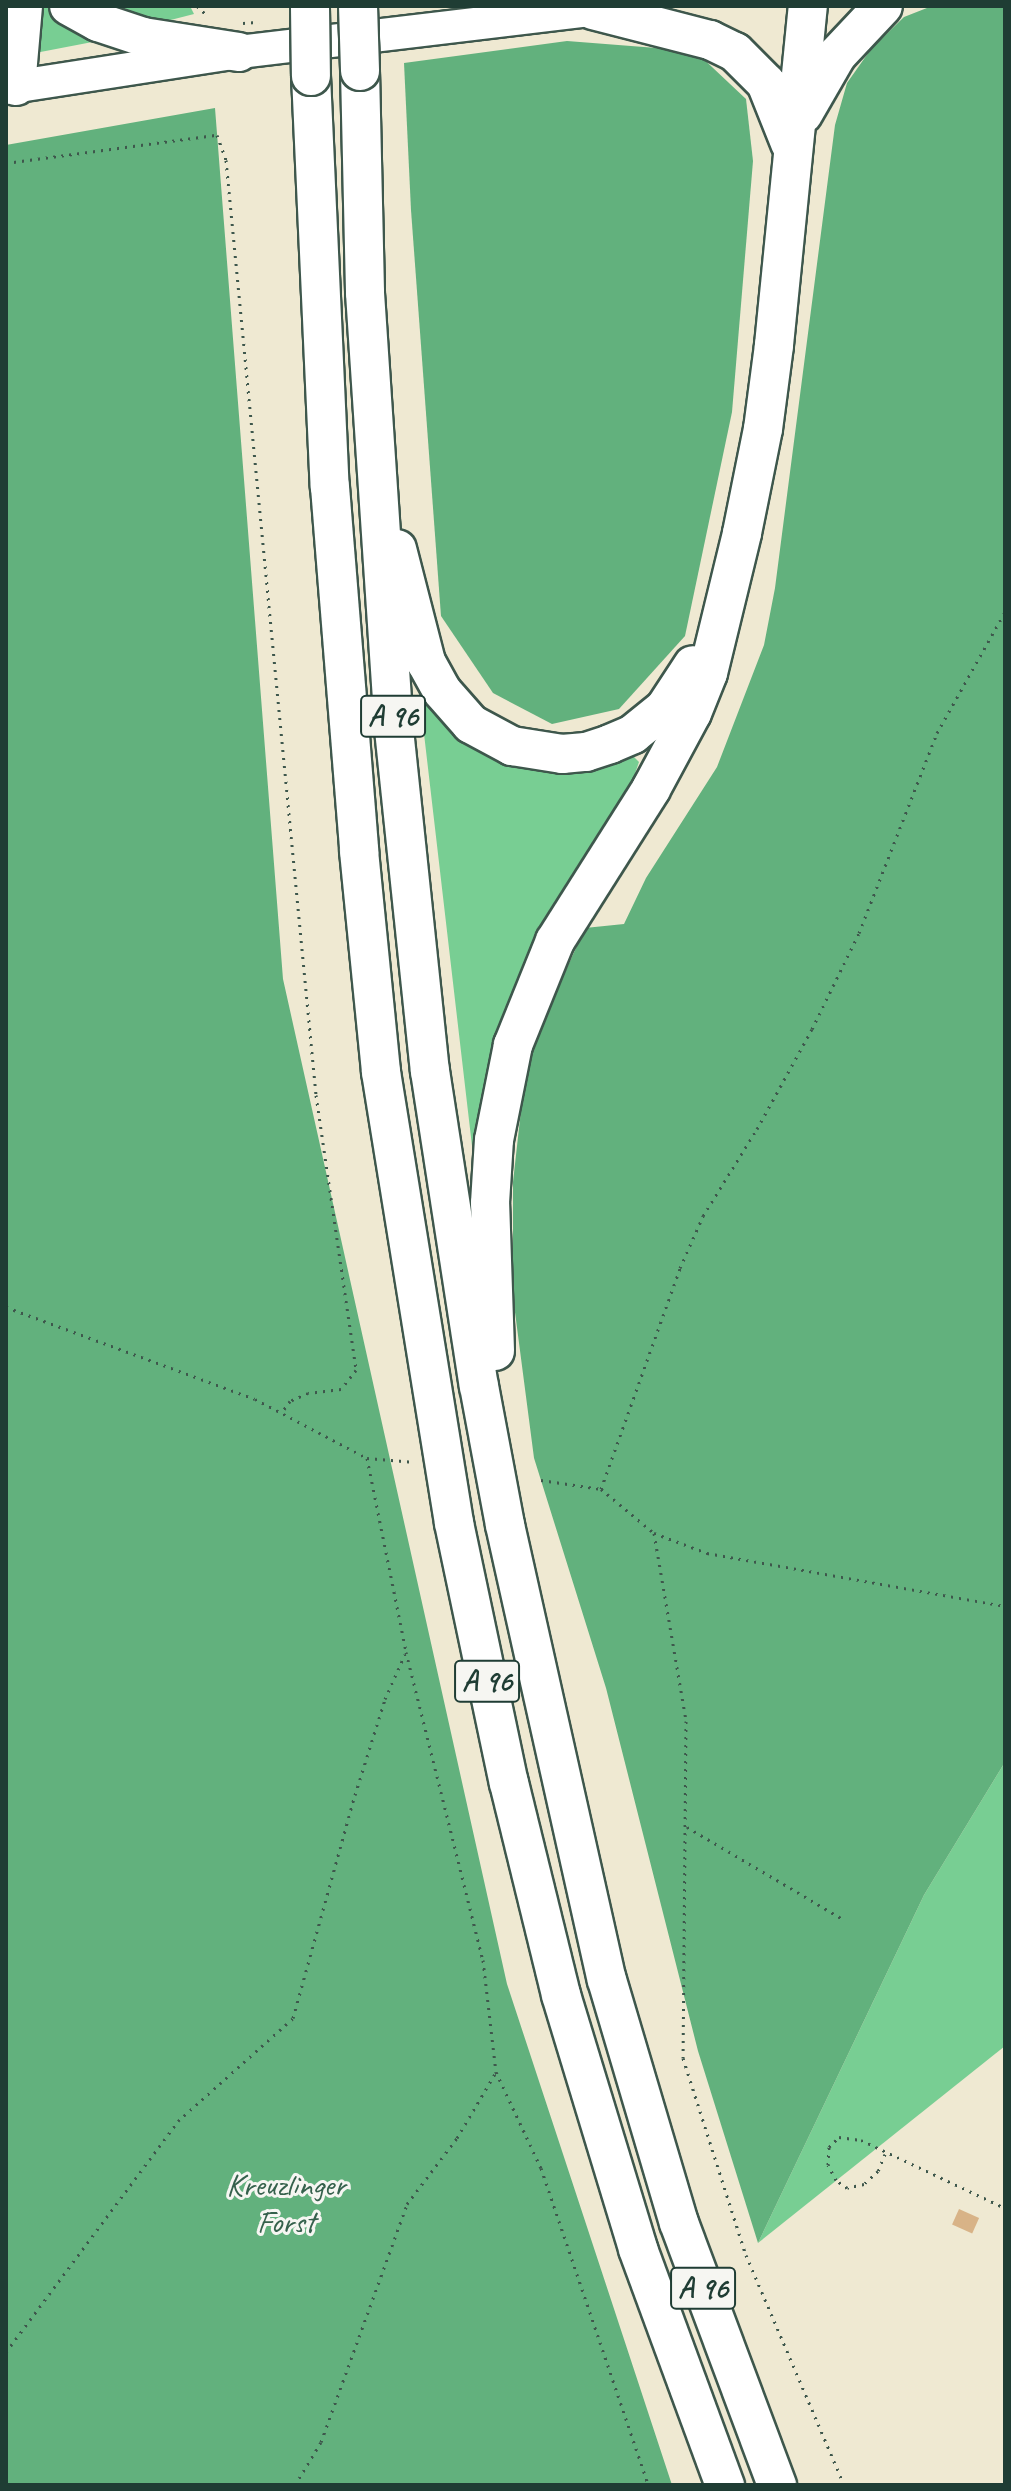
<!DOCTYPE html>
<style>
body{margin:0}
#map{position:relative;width:1011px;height:2491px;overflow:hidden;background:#efe9d2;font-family:Caveat,sans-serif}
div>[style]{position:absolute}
.green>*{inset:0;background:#78ce93}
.forest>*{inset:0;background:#62b17d}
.building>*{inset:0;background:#d8b387;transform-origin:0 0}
.path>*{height:3px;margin-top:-1.5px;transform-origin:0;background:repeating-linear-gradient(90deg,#3e574c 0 2px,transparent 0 8px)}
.roads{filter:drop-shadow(2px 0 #3e574c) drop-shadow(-2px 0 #3e574c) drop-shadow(0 2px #3e574c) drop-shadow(0 -2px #3e574c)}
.major>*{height:32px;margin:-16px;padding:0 16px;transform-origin:16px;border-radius:16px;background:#fff}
.highway>*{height:38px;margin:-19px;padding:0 19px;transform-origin:19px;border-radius:19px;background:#fff}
.bridges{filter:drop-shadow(2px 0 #3e574c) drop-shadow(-2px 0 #3e574c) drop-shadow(0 2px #3e574c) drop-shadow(0 -2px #3e574c)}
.highway-bridge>*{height:38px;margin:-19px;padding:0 19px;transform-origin:19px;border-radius:19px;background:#fff}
span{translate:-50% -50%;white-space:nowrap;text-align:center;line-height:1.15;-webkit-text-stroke:6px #f6f6f2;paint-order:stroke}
.shield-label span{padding:2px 6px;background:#f6f6f2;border:2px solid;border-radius:6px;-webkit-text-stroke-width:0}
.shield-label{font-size:30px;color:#1f3d34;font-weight:700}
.park-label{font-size:32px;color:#35614c}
.frame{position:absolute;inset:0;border:8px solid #1f3d34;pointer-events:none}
</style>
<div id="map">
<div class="green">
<div style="clip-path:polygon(36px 6px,52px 6px,134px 34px,30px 54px)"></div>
<div style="clip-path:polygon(98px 6px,190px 6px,194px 14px,155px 24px)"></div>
<div style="clip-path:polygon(416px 665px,463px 729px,631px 754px,639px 762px,627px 797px,562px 897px,479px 1206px)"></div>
<div style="clip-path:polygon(1005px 1762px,1005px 2046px,758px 2243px,924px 1895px)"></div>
</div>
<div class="forest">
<div style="clip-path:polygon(932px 6px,1005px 6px,1005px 1762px,924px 1895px,758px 2243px,698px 2051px,606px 1688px,534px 1458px,513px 1297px,513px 1182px,527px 1056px,585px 928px,624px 924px,646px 878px,717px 767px,764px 645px,775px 588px,835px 125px,847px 83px,871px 49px,904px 17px)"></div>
<div style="clip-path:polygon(567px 41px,695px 51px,746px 99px,753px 161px,732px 412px,685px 636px,619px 709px,552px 724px,493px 693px,441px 616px,411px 210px,404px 63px)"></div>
<div style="clip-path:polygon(215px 108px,283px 979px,507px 1984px,672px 2485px,6px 2485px,6px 145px)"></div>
</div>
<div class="building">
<div style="left:959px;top:2209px;width:22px;height:17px;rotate:24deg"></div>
</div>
<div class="path">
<div style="left:197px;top:6px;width:16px;rotate:43deg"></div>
<div style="left:243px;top:23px;width:16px;rotate:-4deg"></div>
<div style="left:6px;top:163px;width:213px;rotate:-7.6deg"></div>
<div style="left:217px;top:135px;width:27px;rotate:70deg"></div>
<div style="left:226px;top:160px;width:939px;rotate:84.5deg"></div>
<div style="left:316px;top:1095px;width:278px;rotate:81.7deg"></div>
<div style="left:356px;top:1370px;width:24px;rotate:128deg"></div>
<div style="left:341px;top:1389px;width:33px;rotate:173deg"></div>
<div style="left:308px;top:1393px;width:20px;rotate:156deg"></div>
<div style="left:290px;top:1401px;width:14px;rotate:126deg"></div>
<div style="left:6px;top:1307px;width:265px;rotate:20.3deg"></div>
<div style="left:255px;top:1399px;width:127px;rotate:27.8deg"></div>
<div style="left:367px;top:1458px;width:48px;rotate:4.8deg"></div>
<div style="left:367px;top:1458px;width:198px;rotate:78.6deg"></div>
<div style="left:406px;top:1652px;width:317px;rotate:76deg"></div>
<div style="left:483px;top:1960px;width:113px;rotate:83.4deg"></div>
<div style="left:496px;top:2072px;width:106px;rotate:64.9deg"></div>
<div style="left:541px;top:2168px;width:335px;rotate:71.3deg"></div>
<div style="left:541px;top:1480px;width:61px;rotate:8.5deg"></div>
<div style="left:601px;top:1489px;width:69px;rotate:39.7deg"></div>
<div style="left:654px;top:1533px;width:57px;rotate:20.7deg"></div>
<div style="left:707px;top:1553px;width:303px;rotate:10.1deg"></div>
<div style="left:601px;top:1489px;width:235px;rotate:-70.3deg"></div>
<div style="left:680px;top:1268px;width:57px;rotate:-66.1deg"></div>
<div style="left:703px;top:1216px;width:102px;rotate:-58.2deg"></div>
<div style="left:757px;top:1129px;width:114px;rotate:-61.2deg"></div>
<div style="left:812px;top:1029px;width:107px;rotate:-63.9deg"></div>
<div style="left:859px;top:933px;width:215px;rotate:-68.7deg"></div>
<div style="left:937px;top:733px;width:139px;rotate:-60.7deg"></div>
<div style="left:654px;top:1533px;width:191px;rotate:80.3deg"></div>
<div style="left:686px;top:1721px;width:337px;rotate:90.5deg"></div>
<div style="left:683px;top:2058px;width:207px;rotate:72.3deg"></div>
<div style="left:746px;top:2255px;width:250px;rotate:66.9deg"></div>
<div style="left:687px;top:1827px;width:179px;rotate:30.6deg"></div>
<div style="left:885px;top:2154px;width:18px;rotate:112deg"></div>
<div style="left:878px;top:2171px;width:19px;rotate:137deg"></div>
<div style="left:864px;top:2184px;width:17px;rotate:167deg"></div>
<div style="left:847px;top:2188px;width:14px;rotate:-144deg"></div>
<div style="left:836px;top:2180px;width:17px;rotate:-118deg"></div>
<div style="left:828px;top:2165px;width:18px;rotate:-87deg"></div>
<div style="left:829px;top:2147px;width:14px;rotate:-45deg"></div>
<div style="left:839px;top:2137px;width:22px;rotate:8deg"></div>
<div style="left:861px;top:2140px;width:159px;rotate:25.3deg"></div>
<div style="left:6px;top:2352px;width:288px;rotate:-53.3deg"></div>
<div style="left:178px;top:2121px;width:154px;rotate:-41.8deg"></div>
<div style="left:293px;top:2018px;width:231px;rotate:-74.5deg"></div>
<div style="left:355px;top:1795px;width:101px;rotate:-72.6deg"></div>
<div style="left:385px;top:1699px;width:49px;rotate:-66deg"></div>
<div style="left:295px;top:2485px;width:50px;rotate:-58.8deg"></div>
<div style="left:321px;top:2442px;width:253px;rotate:-70.1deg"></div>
<div style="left:407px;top:2204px;width:83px;rotate:-52.9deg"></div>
<div style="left:457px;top:2138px;width:77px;rotate:-59.4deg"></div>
</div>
<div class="roads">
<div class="major">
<div style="left:6px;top:88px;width:236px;rotate:-8.8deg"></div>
<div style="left:239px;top:52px;width:381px;rotate:-6.8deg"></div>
</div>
<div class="highway">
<div style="left:69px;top:6px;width:33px;rotate:29deg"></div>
<div style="left:98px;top:22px;width:47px;rotate:18.4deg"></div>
<div style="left:143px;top:37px;width:97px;rotate:8.9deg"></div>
<div style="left:593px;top:10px;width:121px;rotate:14.4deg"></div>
<div style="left:710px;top:40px;width:28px;rotate:26deg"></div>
<div style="left:735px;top:52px;width:44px;rotate:45deg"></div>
<div style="left:766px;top:83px;width:65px;rotate:68.2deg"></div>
<div style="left:360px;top:71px;width:222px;rotate:88.7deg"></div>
<div style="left:365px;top:293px;width:428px;rotate:86.2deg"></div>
<div style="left:393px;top:720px;width:353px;rotate:84deg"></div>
<div style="left:430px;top:1071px;width:319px;rotate:81.2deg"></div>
<div style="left:479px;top:1386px;width:141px;rotate:79.4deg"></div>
<div style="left:505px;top:1525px;width:466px;rotate:77.4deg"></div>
<div style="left:607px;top:1980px;width:253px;rotate:73.5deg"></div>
<div style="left:679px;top:2223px;width:280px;rotate:69.5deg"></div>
<div style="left:311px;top:76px;width:411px;rotate:87.4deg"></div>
<div style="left:330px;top:487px;width:365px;rotate:85.4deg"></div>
<div style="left:359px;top:851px;width:222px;rotate:84.3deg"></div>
<div style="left:381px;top:1072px;width:457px;rotate:80.8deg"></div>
<div style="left:454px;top:1523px;width:266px;rotate:78.1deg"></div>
<div style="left:509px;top:1783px;width:218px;rotate:76.2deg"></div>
<div style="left:561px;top:1995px;width:265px;rotate:73.1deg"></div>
<div style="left:638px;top:2249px;width:252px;rotate:69.8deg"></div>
<div style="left:16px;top:86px;width:80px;rotate:-85deg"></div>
<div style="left:803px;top:114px;width:68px;rotate:-60deg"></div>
<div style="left:837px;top:55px;width:67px;rotate:-46.8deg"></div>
<div style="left:397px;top:549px;width:117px;rotate:75.6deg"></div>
<div style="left:426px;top:662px;width:33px;rotate:61deg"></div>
<div style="left:442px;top:691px;width:44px;rotate:48.7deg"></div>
<div style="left:471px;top:724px;width:47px;rotate:28.2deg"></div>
<div style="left:512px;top:746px;width:51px;rotate:9.1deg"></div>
<div style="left:562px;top:754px;width:24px;rotate:-5deg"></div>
<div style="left:586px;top:752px;width:25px;rotate:-18deg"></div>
<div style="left:610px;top:744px;width:25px;rotate:-23deg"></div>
<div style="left:633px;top:734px;width:41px;rotate:-39.1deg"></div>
<div style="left:665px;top:708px;width:51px;rotate:-56.9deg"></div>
<div style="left:495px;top:1351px;width:148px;rotate:-91.9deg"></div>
<div style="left:490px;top:1203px;width:63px;rotate:-86.4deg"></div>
<div style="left:494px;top:1140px;width:97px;rotate:-78.7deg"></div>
<div style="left:513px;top:1045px;width:112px;rotate:-68deg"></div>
<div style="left:555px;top:941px;width:180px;rotate:-57.7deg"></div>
<div style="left:651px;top:789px;width:86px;rotate:-61.7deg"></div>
<div style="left:692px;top:713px;width:43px;rotate:-68.2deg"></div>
<div style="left:708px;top:673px;width:144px;rotate:-76.3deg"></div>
<div style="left:742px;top:533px;width:106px;rotate:-78.6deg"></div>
<div style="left:763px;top:429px;width:85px;rotate:-82.5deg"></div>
<div style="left:774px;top:345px;width:341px;rotate:-84.3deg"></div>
</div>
</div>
<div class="bridges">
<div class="highway-bridge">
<div style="left:358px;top:6px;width:65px;rotate:88.2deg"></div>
<div style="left:310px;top:8px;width:68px;rotate:89.2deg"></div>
</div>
</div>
<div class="shield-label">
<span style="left:393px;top:716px">A 96</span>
<span style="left:487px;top:1681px">A 96</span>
<span style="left:703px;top:2288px">A 96</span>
</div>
<div class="park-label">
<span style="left:286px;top:2204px">Kreuzlinger<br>Forst</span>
</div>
<div class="frame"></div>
</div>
